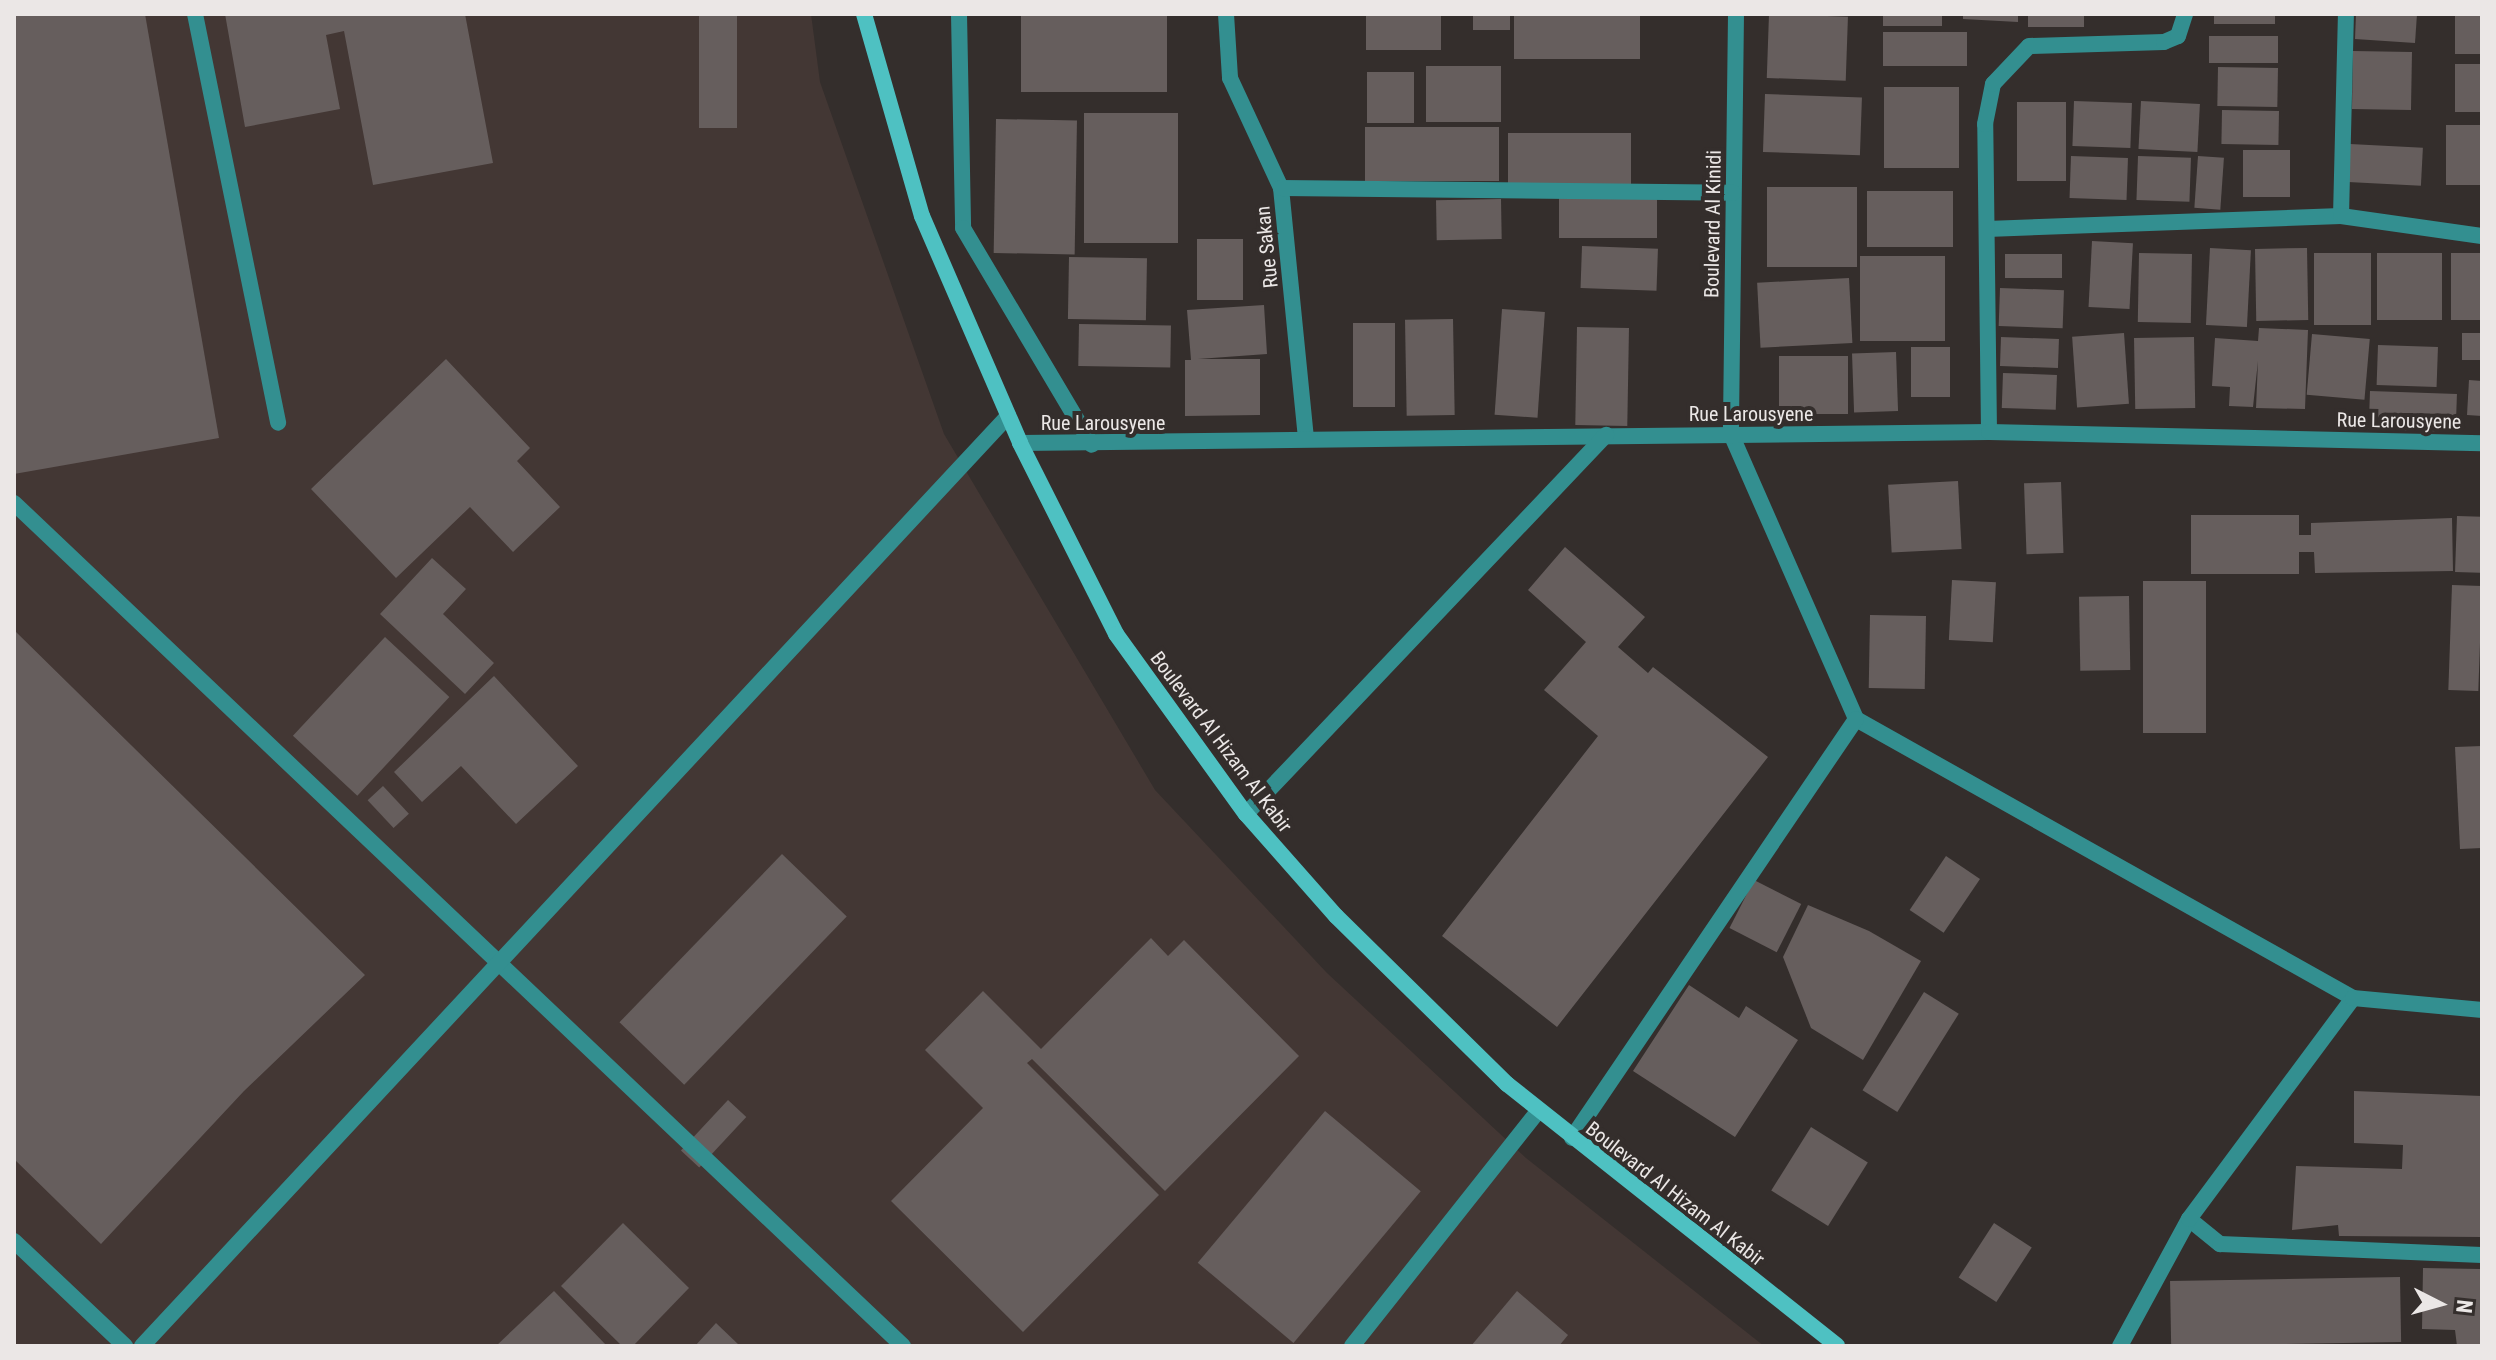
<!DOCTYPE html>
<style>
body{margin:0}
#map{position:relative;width:2496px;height:1360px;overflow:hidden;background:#342e2c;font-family:"Roboto Condensed",sans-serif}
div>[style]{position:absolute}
.built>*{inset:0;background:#433734}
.building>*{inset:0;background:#665e5d;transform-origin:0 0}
.minor>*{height:16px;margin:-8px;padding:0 8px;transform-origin:8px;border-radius:8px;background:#338f90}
.secondary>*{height:16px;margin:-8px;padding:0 8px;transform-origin:8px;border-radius:8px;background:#4ec1c2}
span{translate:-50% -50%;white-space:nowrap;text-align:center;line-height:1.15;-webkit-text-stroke:8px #342e2c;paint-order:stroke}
.street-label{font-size:20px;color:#ebe7e6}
.frame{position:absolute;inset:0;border:16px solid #ebe7e6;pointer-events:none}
.north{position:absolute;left:2400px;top:1264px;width:80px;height:80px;-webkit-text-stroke:6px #342e2c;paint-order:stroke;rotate:96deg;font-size:22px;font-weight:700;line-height:32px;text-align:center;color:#ebe7e6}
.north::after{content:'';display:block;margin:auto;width:28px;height:36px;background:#ebe7e6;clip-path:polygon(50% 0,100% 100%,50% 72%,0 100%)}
</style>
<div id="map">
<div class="built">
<div style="clip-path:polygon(14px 14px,811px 14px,820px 82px,944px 434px,1155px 790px,1327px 973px,1526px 1158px,1764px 1346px,14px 1346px)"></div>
</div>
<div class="building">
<div style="clip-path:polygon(14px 14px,145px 14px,219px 438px,14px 474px)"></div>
<div style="clip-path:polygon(225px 14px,465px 14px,493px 163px,373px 185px,344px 31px,326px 35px,340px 109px,245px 127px)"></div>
<div style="left:699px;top:14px;width:38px;height:114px"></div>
<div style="left:1021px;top:14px;width:146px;height:78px"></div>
<div style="left:1366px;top:14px;width:75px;height:36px"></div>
<div style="left:1473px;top:14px;width:37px;height:16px"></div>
<div style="left:1514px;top:14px;width:126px;height:45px"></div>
<div style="left:1769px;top:14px;width:79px;height:64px;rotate:2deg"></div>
<div style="left:1883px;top:14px;width:59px;height:12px"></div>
<div style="clip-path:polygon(1963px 14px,2018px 14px,2018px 22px,1963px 19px)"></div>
<div style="left:2028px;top:14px;width:56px;height:13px"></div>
<div style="left:2214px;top:14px;width:61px;height:10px"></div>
<div style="clip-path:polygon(2356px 14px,2417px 14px,2415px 43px,2355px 39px)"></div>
<div style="left:2455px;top:14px;width:27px;height:40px"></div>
<div style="left:1967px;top:32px;width:34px;height:84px;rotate:90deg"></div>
<div style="left:2209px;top:36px;width:69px;height:27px"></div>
<div style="left:2353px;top:51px;width:59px;height:58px;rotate:1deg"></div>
<div style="left:2455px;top:64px;width:27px;height:48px"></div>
<div style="left:1426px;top:66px;width:75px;height:56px"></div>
<div style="left:2218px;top:67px;width:60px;height:39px;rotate:1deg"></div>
<div style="left:1367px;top:72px;width:47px;height:51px"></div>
<div style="left:1959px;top:87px;width:81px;height:75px;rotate:90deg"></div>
<div style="left:1765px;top:94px;width:97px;height:58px;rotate:2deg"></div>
<div style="left:2074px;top:101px;width:58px;height:45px;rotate:2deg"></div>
<div style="left:2141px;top:101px;width:59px;height:48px;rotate:3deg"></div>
<div style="left:2017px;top:102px;width:49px;height:79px"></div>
<div style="left:2222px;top:110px;width:57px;height:34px;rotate:1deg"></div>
<div style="left:1084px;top:113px;width:94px;height:130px"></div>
<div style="left:996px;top:119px;width:81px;height:134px;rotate:1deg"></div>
<div style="left:2446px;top:125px;width:36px;height:60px"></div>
<div style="left:1499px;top:127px;width:54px;height:134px;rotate:90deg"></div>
<div style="left:1508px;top:133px;width:123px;height:52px"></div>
<div style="left:2350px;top:144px;width:73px;height:38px;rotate:3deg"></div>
<div style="left:2243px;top:150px;width:47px;height:47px"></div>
<div style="left:2071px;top:156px;width:57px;height:42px;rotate:2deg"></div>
<div style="left:2138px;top:156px;width:53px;height:44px;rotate:2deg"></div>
<div style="left:2198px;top:156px;width:26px;height:52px;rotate:4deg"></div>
<div style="left:1857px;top:187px;width:80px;height:90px;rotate:90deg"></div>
<div style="left:1953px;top:191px;width:56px;height:86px;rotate:90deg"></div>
<div style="left:1657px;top:197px;width:41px;height:98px;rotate:90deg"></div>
<div style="left:1501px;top:199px;width:40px;height:65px;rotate:89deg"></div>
<div style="left:1243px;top:239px;width:61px;height:46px;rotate:90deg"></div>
<div style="left:2092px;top:241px;width:41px;height:66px;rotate:3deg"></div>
<div style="left:1582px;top:246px;width:76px;height:42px;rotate:2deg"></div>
<div style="left:2210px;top:248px;width:41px;height:77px;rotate:3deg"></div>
<div style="left:2307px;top:248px;width:72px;height:52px;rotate:89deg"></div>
<div style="left:2139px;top:253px;width:53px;height:69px;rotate:1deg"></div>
<div style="left:2371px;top:253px;width:72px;height:57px;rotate:90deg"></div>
<div style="left:2377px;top:253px;width:65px;height:67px"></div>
<div style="left:2451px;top:253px;width:31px;height:67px"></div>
<div style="left:2062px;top:254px;width:24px;height:57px;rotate:90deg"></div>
<div style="left:1860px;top:256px;width:85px;height:85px"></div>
<div style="left:1069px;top:257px;width:78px;height:62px;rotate:1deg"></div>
<div style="left:1849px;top:278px;width:65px;height:92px;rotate:87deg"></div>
<div style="left:2000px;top:288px;width:64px;height:38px;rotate:2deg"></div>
<div style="clip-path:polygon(1264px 305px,1267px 354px,1198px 359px,1260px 359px,1260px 415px,1185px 416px,1185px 360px,1191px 360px,1187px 310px)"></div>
<div style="left:1502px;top:309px;width:43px;height:106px;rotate:4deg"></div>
<div style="left:1453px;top:319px;width:96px;height:48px;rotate:89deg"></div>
<div style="left:1353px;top:323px;width:42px;height:84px"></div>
<div style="left:1079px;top:324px;width:92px;height:42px;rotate:1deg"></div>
<div style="left:1577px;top:327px;width:52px;height:98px;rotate:1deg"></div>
<div style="clip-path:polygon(2259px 328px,2308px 330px,2305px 409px,2256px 408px,2258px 361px,2253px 407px,2229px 406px,2230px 387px,2212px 386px,2215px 338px,2258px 341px)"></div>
<div style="left:2124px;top:333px;width:71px;height:52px;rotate:86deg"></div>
<div style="left:2462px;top:333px;width:20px;height:27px"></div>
<div style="left:2312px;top:334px;width:58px;height:61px;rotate:5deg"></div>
<div style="left:2001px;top:337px;width:58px;height:29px;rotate:2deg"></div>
<div style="left:2194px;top:337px;width:71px;height:60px;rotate:89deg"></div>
<div style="left:2378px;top:345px;width:60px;height:40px;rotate:2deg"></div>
<div style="left:1950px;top:347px;width:50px;height:39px;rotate:90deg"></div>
<div style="left:1896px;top:352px;width:59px;height:44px;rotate:88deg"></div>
<div style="left:1779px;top:356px;width:69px;height:58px"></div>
<div style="clip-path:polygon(446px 359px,530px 448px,517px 461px,560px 507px,513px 552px,470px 507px,396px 578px,311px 489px)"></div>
<div style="left:2003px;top:373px;width:54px;height:35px;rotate:2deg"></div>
<div style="clip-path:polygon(2469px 380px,2482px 381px,2482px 416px,2467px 415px)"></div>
<div style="left:2370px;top:391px;width:87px;height:38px;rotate:2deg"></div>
<div style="left:1958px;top:481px;width:68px;height:70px;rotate:87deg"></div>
<div style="left:2061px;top:482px;width:71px;height:37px;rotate:88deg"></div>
<div style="clip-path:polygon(2191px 515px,2299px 515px,2299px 535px,2311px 535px,2311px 523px,2452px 518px,2453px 571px,2315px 573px,2314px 552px,2299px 552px,2299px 574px,2191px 574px)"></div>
<div style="left:2457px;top:516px;width:25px;height:56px;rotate:2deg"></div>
<div style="clip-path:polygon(1565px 547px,1645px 617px,1618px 647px,1648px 673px,1653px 667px,1768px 757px,1557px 1027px,1442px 936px,1598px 736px,1544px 690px,1586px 642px,1528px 590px)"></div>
<div style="clip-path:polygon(432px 558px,466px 589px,443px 614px,494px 663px,465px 694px,380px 614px)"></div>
<div style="left:1952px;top:580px;width:44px;height:60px;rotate:3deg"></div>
<div style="left:2206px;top:581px;width:152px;height:63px;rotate:90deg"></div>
<div style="left:2452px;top:585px;width:30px;height:105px;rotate:2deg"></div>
<div style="left:2129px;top:596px;width:74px;height:50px;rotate:89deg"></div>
<div style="left:1926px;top:616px;width:73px;height:56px;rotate:91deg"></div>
<div style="clip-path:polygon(14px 630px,365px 975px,244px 1091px,101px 1244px,14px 1159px)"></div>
<div style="left:385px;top:637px;width:88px;height:135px;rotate:43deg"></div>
<div style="clip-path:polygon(494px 676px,578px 766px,516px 824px,461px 766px,422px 802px,394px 772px)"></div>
<div style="clip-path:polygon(2482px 746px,2482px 848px,2460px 849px,2455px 747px)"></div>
<div style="left:383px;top:786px;width:38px;height:21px;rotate:47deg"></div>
<div style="left:782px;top:854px;width:90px;height:234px;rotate:44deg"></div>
<div style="left:1946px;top:856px;width:41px;height:65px;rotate:34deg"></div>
<div style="left:1754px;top:880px;width:53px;height:54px;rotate:27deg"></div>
<div style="clip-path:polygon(1808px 905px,1869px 931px,1921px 961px,1863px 1060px,1811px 1028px,1783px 957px)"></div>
<div style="clip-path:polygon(1151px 938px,1168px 956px,1184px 940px,1299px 1056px,1165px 1191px,1032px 1059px,1027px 1063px,1159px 1195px,1023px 1332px,891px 1201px,983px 1108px,925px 1050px,983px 991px,1041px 1049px)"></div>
<div style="clip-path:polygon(1689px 985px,1739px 1018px,1746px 1006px,1798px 1040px,1735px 1137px,1633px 1071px)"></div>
<div style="left:1924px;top:992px;width:41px;height:116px;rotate:32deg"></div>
<div style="clip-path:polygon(2354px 1091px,2482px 1096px,2482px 1237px,2339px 1236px,2338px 1225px,2292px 1230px,2296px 1166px,2402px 1169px,2403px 1145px,2354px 1143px)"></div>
<div style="left:728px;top:1100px;width:25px;height:69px;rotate:43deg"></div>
<div style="left:1325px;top:1111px;width:125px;height:198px;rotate:40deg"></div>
<div style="left:1811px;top:1127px;width:67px;height:75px;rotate:32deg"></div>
<div style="clip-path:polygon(623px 1223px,689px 1288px,633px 1346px,622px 1346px,561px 1286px)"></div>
<div style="left:1994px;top:1223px;width:45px;height:65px;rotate:33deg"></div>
<div style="clip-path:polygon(2423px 1268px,2480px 1269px,2482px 1346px,2457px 1346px,2455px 1330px,2422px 1329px)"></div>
<div style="left:2400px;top:1277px;width:65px;height:230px;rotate:89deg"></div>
<div style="clip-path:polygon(554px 1291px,607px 1346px,496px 1346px)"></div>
<div style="clip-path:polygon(1517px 1291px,1568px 1335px,1559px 1346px,1471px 1346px)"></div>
<div style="clip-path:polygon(716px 1323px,740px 1346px,695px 1346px)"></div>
</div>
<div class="minor">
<div style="left:195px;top:14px;width:417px;rotate:78.5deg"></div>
<div style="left:959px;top:14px;width:214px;rotate:88.9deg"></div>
<div style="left:963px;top:228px;width:252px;rotate:59.3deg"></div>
<div style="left:1226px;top:14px;width:64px;rotate:86.4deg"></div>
<div style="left:1230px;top:78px;width:121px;rotate:65.1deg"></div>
<div style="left:1281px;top:188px;width:252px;rotate:84.3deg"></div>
<div style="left:1736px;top:14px;width:420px;rotate:90.7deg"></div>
<div style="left:1731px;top:434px;width:311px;rotate:66.3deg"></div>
<div style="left:1856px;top:719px;width:570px;rotate:29.31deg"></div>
<div style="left:1281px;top:188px;width:452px;rotate:0.6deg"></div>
<div style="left:2341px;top:216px;width:202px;rotate:-88.6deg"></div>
<div style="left:1987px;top:229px;width:354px;rotate:-2.1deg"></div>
<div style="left:2341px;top:216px;width:142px;rotate:8.1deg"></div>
<div style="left:1989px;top:432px;width:308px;rotate:-90.7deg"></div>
<div style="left:1985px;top:124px;width:41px;rotate:-78.7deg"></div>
<div style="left:1993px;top:84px;width:52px;rotate:-46.5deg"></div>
<div style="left:2029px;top:46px;width:135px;rotate:-1.7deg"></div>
<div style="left:2164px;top:42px;width:15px;rotate:-23deg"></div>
<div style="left:2178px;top:36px;width:23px;rotate:-72deg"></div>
<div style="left:1020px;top:443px;width:969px;rotate:-0.65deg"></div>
<div style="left:1989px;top:432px;width:493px;rotate:1.3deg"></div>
<div style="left:14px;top:503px;width:1225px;rotate:43.48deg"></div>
<div style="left:1246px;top:814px;width:523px;rotate:-46.47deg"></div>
<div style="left:1572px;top:1138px;width:506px;rotate:-55.87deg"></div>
<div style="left:2189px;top:1219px;width:40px;rotate:39deg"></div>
<div style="left:2220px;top:1244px;width:262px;rotate:2.4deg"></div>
<div style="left:14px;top:1241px;width:153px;rotate:43.4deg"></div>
<div style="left:142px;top:1346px;width:1271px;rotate:-47.04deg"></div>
<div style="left:1352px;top:1346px;width:301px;rotate:-51.6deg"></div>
<div style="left:2120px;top:1346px;width:145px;rotate:-61.5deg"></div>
<div style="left:2189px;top:1219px;width:275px;rotate:-53.4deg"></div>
<div style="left:2353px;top:998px;width:130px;rotate:5.3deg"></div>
</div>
<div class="secondary">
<div style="left:864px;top:14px;width:210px;rotate:74deg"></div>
<div style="left:922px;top:216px;width:247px;rotate:66.6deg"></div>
<div style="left:1020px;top:443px;width:214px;rotate:63.3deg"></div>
<div style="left:1116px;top:634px;width:222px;rotate:54.2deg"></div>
<div style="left:1246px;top:814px;width:136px;rotate:48.6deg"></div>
<div style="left:1336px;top:916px;width:240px;rotate:44.5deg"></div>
<div style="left:1507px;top:1084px;width:421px;rotate:38.4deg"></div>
</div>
<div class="street-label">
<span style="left:1713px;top:224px;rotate:-89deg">Boulevard Al Kinidi</span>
<span style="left:1267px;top:247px;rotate:-96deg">Rue Sakan</span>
<span style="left:1751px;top:414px">Rue Larousyene</span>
<span style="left:2399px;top:421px;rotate:1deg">Rue Larousyene</span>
<span style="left:1103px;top:423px">Rue Larousyene</span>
<span style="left:1221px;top:742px;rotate:53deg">Boulevard Al Hizam Al Kabir</span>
<span style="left:1675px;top:1194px;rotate:38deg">Boulevard Al Hizam Al Kabir</span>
</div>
<div class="frame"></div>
<div class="north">N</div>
</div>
